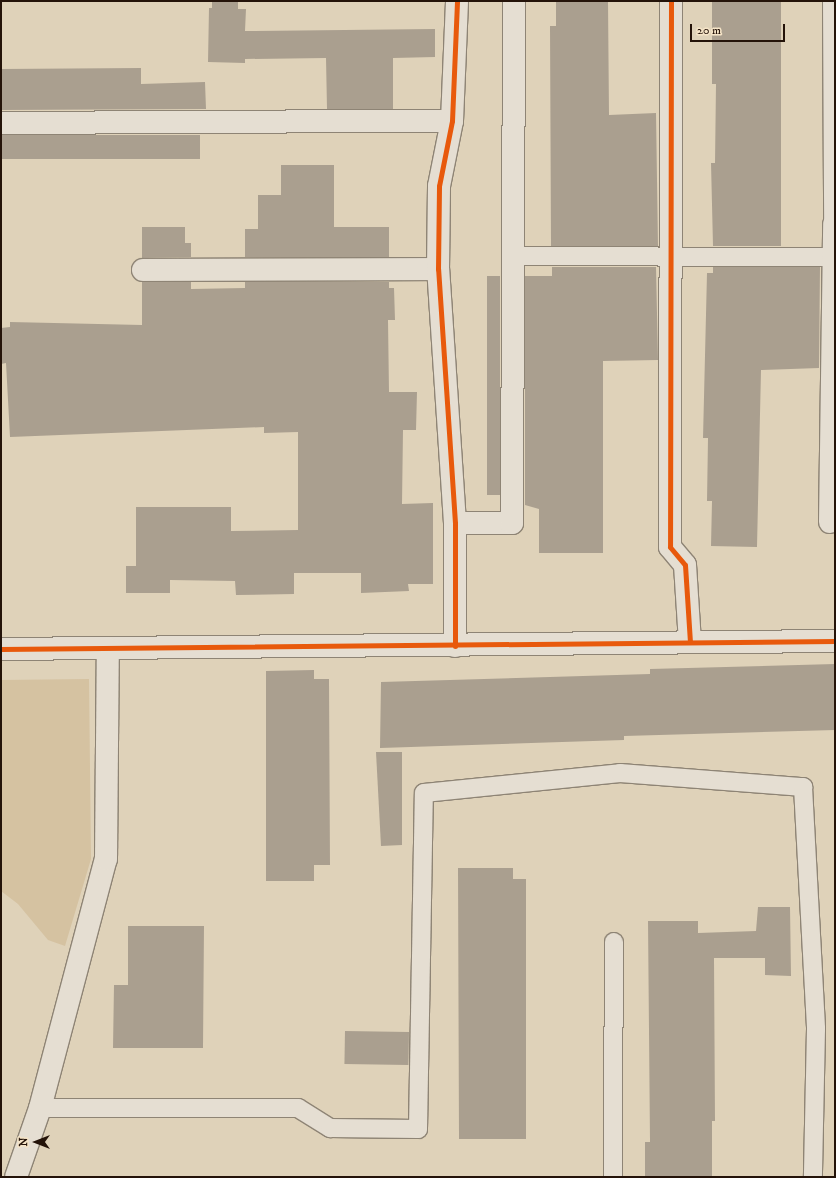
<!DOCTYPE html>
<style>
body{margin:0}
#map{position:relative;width:836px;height:1178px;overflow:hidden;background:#dfd2b9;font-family:"IM FELL DW Pica",serif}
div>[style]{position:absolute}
.green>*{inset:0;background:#d5c2a1}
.building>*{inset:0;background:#aa9f8f;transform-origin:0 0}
.roads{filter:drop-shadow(1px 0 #8e8475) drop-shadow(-1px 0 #8e8475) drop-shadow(0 1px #8e8475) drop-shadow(0 -1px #8e8475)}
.lane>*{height:18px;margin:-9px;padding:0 9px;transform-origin:9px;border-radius:9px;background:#e5ded2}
.street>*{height:22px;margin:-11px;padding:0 11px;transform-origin:11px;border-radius:11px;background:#e5ded2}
.cycleway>*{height:5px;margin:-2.5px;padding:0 2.5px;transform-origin:2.5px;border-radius:2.5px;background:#e8590c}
span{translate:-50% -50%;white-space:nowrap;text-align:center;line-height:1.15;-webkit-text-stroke:4px #f5e4c7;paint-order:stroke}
.frame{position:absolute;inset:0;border:2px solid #241309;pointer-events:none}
.north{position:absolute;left:16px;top:1122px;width:40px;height:40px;-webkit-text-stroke:3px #f5e4c7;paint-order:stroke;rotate:270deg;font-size:11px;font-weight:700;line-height:16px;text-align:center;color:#241309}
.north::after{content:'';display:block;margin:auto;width:14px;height:18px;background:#241309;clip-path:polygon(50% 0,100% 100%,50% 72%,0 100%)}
.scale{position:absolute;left:690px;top:24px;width:95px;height:18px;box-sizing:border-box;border:2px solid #241309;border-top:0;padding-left:5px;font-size:12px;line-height:14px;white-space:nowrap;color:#241309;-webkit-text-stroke:3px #f5e4c7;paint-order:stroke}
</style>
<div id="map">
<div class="green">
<div style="clip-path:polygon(89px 679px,91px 859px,65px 946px,48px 940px,18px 904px,1px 891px,1px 680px)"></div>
</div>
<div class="building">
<div style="clip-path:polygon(212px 1px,238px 1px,238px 9px,246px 9px,245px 31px,435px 29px,435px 57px,393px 58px,393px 109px,327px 109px,326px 58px,245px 59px,245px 63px,208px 62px,209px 8px,212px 8px)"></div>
<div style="clip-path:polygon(556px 1px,608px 1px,609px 115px,656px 113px,658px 246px,551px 246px,550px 26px,556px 26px)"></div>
<div style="clip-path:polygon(712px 1px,781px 1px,781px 246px,713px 246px,711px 163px,715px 163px,716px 84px,712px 84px)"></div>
<div style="clip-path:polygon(141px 68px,141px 84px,205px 82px,206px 109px,1px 110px,1px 69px)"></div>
<div style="left:1px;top:135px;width:199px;height:24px"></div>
<div style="clip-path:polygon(281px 165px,334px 165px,334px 227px,389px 227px,389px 257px,245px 257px,245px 229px,258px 229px,258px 195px,281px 195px)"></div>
<div style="clip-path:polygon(142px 227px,185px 227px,185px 243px,191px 243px,191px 257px,142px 258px)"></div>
<div style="clip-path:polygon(552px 267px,656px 267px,658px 360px,603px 361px,603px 553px,539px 553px,539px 509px,525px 505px,525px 276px,552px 276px)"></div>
<div style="clip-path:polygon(713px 267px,820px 267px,819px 368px,761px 370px,757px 547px,711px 546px,712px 501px,707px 501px,708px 438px,703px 438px,707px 273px,713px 273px)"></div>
<div style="left:487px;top:276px;width:13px;height:219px"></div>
<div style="clip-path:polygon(142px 282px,191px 282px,191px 289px,245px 288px,245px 282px,389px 282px,389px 288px,394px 288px,395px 320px,388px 320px,389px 392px,417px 392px,416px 430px,403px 430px,402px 504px,433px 503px,433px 584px,408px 584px,409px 591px,361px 593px,361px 573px,294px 573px,294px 594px,236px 595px,235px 581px,170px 580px,170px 593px,126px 593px,126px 566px,136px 566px,136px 507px,231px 507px,231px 531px,298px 530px,298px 432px,264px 433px,264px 427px,10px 437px,6px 363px,1px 364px,1px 328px,10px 327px,10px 322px,142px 325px)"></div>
<div style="clip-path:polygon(835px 664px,835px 730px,624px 736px,624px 740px,380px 748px,381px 682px,650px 674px,650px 669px)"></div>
<div style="clip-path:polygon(314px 670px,314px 679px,329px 679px,330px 865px,314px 865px,314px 881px,266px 881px,266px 671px)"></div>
<div style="clip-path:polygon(376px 752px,402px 752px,402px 845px,381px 846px)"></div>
<div style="clip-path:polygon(458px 868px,513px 868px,513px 879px,526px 879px,526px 1139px,459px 1139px)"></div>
<div style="clip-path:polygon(758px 907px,790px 907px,791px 976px,765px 975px,765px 958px,714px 958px,715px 1121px,712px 1121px,712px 1177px,645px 1177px,645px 1142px,650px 1142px,648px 921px,698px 921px,698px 933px,756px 931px)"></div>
<div style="clip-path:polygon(128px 926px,204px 926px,203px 1048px,113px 1048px,114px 985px,128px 985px)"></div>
<div style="left:345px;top:1031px;width:64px;height:33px;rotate:1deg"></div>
</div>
<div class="roads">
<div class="lane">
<div style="left:511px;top:256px;width:323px;rotate:0.2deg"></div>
<div style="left:40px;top:1108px;width:258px"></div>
<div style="left:298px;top:1108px;width:38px;rotate:32deg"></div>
<div style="left:330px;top:1128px;width:88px;rotate:0.7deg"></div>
<div style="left:418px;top:1129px;width:336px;rotate:-89deg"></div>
<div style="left:424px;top:793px;width:197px;rotate:-5.8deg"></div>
<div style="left:620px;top:773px;width:184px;rotate:4.4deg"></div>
<div style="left:803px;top:787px;width:242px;rotate:86.9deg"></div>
<div style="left:816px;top:1029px;width:148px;rotate:91.2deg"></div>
<div style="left:613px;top:1177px;width:235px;rotate:-89.8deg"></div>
</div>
<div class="street">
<div style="left:671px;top:1px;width:546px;rotate:90.1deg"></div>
<div style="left:670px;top:547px;width:23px;rotate:50deg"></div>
<div style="left:685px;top:565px;width:77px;rotate:86.3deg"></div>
<div style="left:834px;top:1px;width:223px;rotate:89.7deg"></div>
<div style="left:1px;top:123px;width:451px;rotate:-0.3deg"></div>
<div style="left:143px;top:270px;width:295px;rotate:-0.2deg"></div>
<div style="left:830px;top:522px;width:298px;rotate:-89.2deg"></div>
<div style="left:455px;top:523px;width:57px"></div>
<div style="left:512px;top:523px;width:522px;rotate:-89.78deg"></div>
<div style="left:455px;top:646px;width:123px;rotate:-90deg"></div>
<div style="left:455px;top:523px;width:255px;rotate:-93.8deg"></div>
<div style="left:438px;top:269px;width:83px;rotate:-89.3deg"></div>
<div style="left:439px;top:186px;width:66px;rotate:-78.7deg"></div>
<div style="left:452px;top:121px;width:120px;rotate:-87.6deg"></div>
<div style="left:1px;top:649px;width:834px;rotate:-0.55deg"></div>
<div style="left:16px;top:1177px;width:73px;rotate:-70.8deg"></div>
<div style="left:40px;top:1108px;width:258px;rotate:-75.2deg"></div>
<div style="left:106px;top:859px;width:211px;rotate:-89.5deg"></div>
</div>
</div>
<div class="cycleway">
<div style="left:671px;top:1px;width:546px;rotate:90.1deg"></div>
<div style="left:670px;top:547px;width:23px;rotate:50deg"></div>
<div style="left:685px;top:565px;width:77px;rotate:86.3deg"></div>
<div style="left:455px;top:646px;width:123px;rotate:-90deg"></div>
<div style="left:455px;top:523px;width:255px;rotate:-93.8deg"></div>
<div style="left:438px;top:269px;width:83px;rotate:-89.3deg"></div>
<div style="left:439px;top:186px;width:66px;rotate:-78.7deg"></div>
<div style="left:452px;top:121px;width:120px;rotate:-87.6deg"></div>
<div style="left:1px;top:649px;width:834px;rotate:-0.55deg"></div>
</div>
<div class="frame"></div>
<div class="north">N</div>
<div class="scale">20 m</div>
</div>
